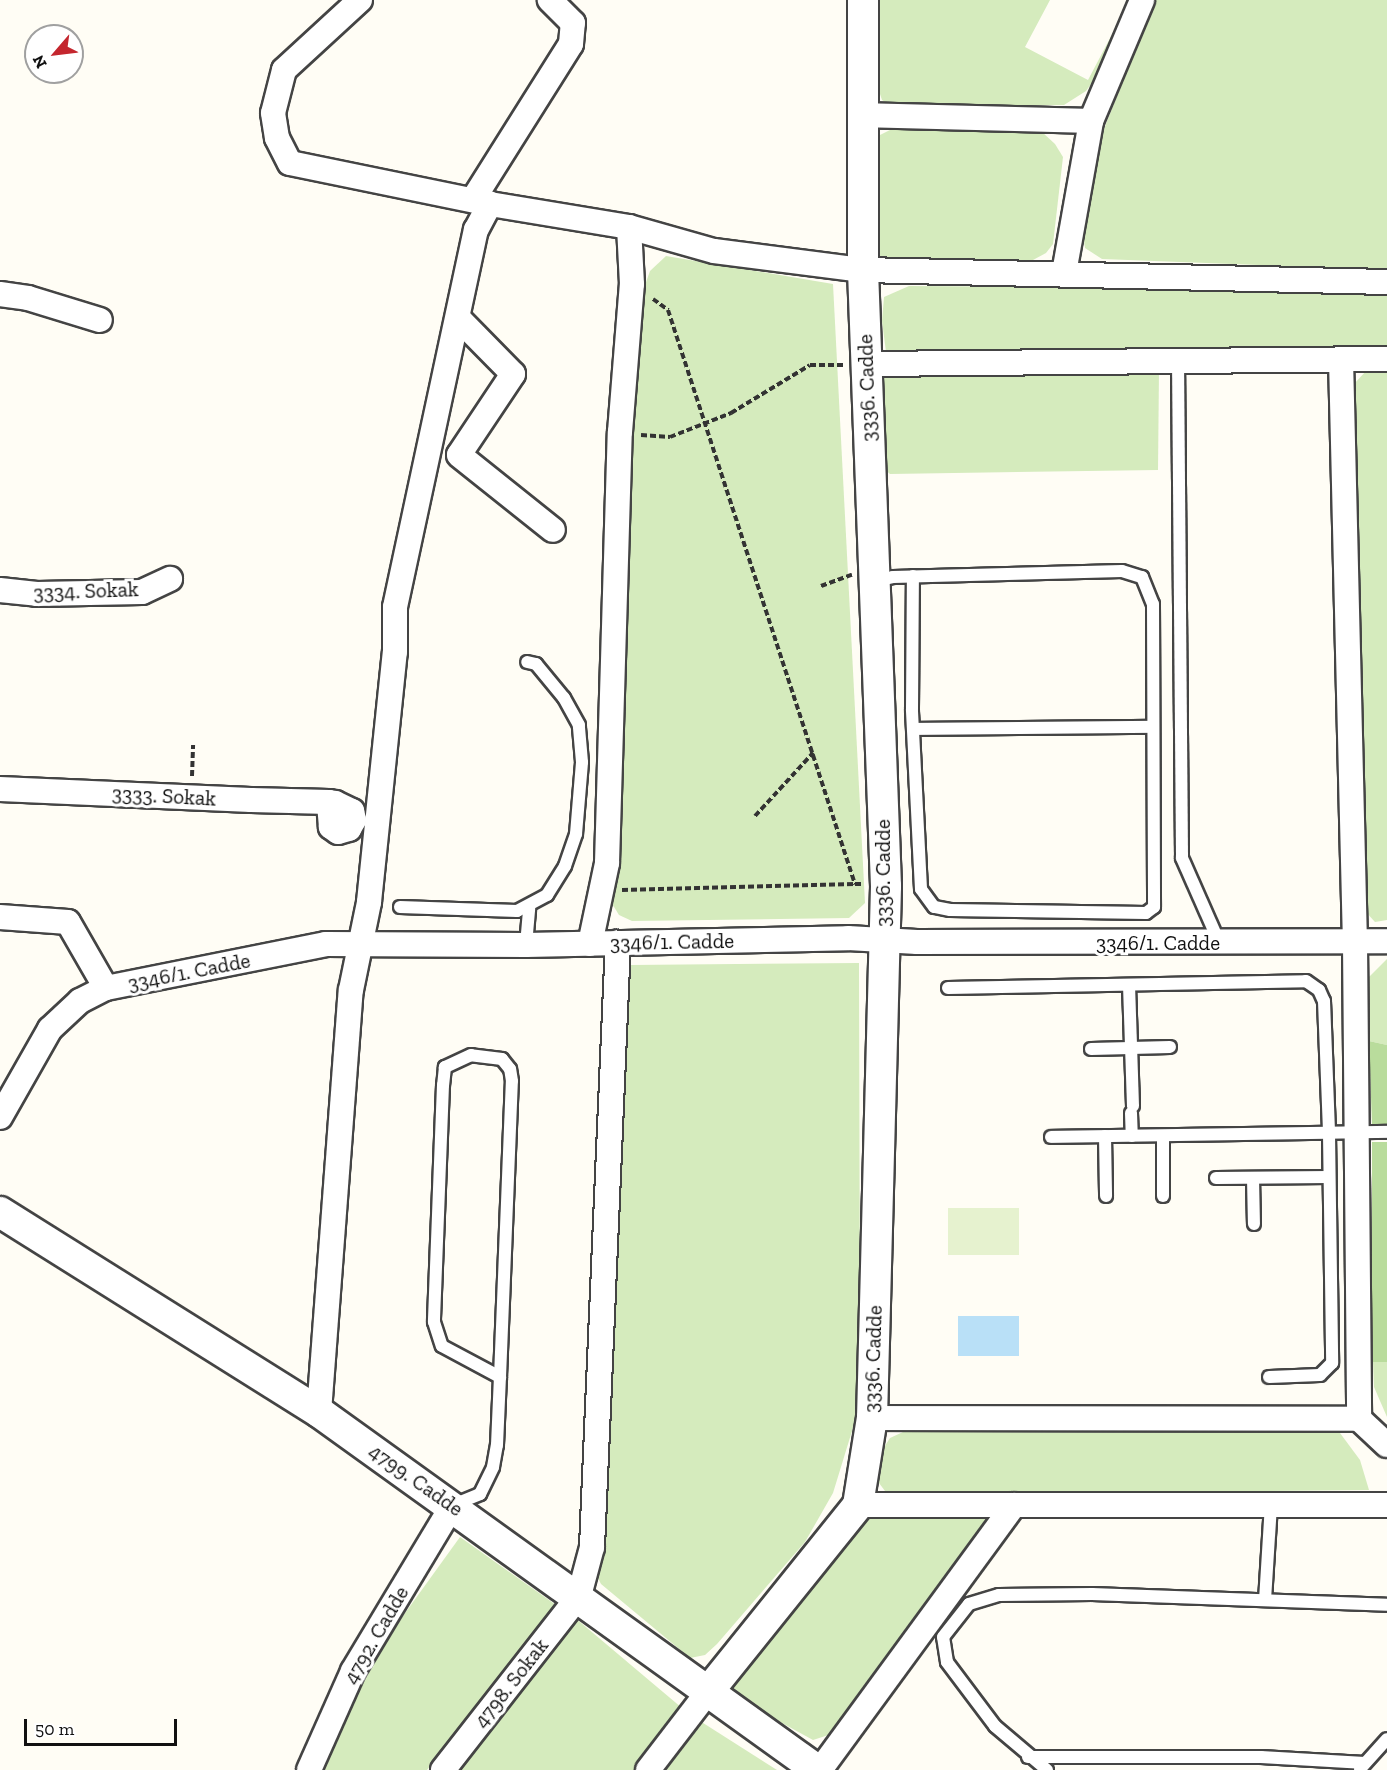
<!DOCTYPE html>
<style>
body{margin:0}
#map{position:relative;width:1387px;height:1770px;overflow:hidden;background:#fffdf5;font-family:"Zilla Slab",serif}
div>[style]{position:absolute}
.green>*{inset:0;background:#d5ebbd}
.forest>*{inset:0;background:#b9dc9c;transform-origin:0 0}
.pitch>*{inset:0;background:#e6f2cf;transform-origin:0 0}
.water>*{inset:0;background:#b9e0f7;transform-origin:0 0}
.path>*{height:4px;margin-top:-2px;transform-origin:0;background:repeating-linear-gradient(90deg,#333 0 6px,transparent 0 9px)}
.roads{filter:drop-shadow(2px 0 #444) drop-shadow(-2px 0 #444) drop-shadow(0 2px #444) drop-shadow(0 -2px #444)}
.service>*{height:12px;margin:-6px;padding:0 6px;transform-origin:6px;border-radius:6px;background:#fff}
.minor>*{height:24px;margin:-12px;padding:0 12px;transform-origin:12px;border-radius:12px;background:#fff}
.tertiary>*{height:30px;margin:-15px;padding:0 15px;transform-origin:15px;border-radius:15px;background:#fff}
span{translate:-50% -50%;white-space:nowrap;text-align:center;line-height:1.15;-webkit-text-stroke:6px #fff;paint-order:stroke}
.street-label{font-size:21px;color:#111}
.north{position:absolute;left:24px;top:24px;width:60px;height:60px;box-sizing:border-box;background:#fff;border:2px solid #a0a0a0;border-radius:50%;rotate:242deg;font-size:16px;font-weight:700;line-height:24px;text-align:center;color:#111}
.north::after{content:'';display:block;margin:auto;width:21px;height:27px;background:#c4262e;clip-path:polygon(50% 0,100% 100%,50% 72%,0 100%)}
.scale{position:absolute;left:24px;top:1719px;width:153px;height:27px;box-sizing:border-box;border:3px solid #111;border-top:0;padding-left:8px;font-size:18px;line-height:21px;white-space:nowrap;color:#111;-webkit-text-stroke:4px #fff;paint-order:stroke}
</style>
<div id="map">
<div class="green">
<div style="clip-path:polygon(875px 0,1050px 0,1025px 47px,1088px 80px,1128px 4px,1105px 65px,1086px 91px,1064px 105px,893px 107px,882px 100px,878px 88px)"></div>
<div style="clip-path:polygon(1155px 0,1387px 0,1387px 270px,1102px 259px,1085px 248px,1082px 226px,1100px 139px)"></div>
<div style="clip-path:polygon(904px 123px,1024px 126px,1042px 132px,1055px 144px,1063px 157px,1053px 244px,1046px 253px,1033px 260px,906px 262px,882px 258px,877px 252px,872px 139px)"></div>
<div style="clip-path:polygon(666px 256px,833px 284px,865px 903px,849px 918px,632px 921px,619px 915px,611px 902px,640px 299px,650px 271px)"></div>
<div style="clip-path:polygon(909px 286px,1185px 288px,1387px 296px,1387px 350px,886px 352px,882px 321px,884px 297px)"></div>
<div style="clip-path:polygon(1159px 370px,1158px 470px,890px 474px,884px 469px,883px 374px)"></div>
<div style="clip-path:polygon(1387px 370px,1387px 920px,1375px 922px,1365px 911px,1354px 384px,1366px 371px)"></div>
<div style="clip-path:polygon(1387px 959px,1387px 1045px,1369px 1041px,1366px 980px)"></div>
<div style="clip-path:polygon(859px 963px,860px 1340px,856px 1418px,833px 1493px,805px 1542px,717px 1644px,705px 1655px,690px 1658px,601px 1584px,596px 1574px,601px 1545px,630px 965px)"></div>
<div style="clip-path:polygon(1373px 1362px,1387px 1362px,1387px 1417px,1374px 1387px)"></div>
<div style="clip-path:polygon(903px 1432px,1340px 1433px,1360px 1460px,1369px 1490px,901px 1495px,885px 1491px,876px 1479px,881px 1452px,890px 1438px)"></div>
<div style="clip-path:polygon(868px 1514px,993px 1514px,844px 1730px,813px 1740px,735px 1697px,734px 1687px)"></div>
<div style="clip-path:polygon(460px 1537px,556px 1605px,427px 1770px,314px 1770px,382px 1645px)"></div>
<div style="clip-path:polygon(574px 1617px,682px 1708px,636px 1770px,452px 1770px)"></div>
<div style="clip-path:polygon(700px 1721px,777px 1770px,655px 1770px)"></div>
</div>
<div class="forest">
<div style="clip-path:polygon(1369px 1041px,1387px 1045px,1387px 1124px,1372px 1125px)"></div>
<div style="left:1387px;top:1142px;width:220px;height:15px;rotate:90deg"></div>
</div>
<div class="pitch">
<div style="left:948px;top:1208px;width:71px;height:47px"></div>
</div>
<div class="water">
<div style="left:958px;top:1316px;width:61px;height:40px"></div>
</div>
<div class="path">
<div style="left:653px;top:299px;width:19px;rotate:36deg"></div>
<div style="left:668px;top:310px;width:604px;rotate:71.96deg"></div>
<div style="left:855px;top:884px;width:6px"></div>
<div style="left:641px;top:435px;width:29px;rotate:4deg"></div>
<div style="left:670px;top:437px;width:66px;rotate:-21.5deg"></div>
<div style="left:731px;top:413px;width:92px;rotate:-31.3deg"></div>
<div style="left:810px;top:365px;width:33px"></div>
<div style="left:821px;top:586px;width:33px;rotate:-20deg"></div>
<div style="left:192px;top:776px;width:31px;rotate:-88deg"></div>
<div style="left:755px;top:816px;width:86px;rotate:-47.4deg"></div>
<div style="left:622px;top:890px;width:233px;rotate:-1.5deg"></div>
</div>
<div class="roads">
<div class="service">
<div style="left:1178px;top:358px;width:500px;rotate:89.54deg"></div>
<div style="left:1182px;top:858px;width:92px;rotate:66.2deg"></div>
<div style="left:876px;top:581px;width:17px;rotate:-13deg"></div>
<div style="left:893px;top:577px;width:229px;rotate:-1.5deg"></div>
<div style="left:1122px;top:571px;width:21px;rotate:17deg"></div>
<div style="left:1142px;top:577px;width:29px;rotate:68deg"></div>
<div style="left:1153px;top:604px;width:303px;rotate:89.8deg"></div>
<div style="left:1154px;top:907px;width:10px;rotate:143deg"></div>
<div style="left:1146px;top:913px;width:196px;rotate:-179.1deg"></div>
<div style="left:950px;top:910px;width:16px;rotate:-169deg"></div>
<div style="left:934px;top:907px;width:22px;rotate:-126deg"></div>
<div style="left:921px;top:889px;width:180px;rotate:-92.9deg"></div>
<div style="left:912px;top:709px;width:133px;rotate:-89.6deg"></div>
<div style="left:913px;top:729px;width:240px;rotate:-0.5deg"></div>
<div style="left:400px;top:907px;width:117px;rotate:2deg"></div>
<div style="left:517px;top:911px;width:34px;rotate:-28deg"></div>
<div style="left:547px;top:895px;width:34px;rotate:-58deg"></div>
<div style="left:565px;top:866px;width:34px;rotate:-71deg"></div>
<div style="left:576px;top:834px;width:72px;rotate:-85.2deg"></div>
<div style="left:582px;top:762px;width:37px;rotate:-95deg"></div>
<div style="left:579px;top:725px;width:31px;rotate:-119deg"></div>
<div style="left:564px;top:698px;width:44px;rotate:-129.5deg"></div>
<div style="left:536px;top:664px;width:9px;rotate:-167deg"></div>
<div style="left:526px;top:945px;width:37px;rotate:-85deg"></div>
<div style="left:1129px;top:985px;width:121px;rotate:88.1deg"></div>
<div style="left:948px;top:988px;width:358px;rotate:-1.1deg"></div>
<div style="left:1306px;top:981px;width:16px;rotate:35deg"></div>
<div style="left:1319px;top:990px;width:12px;rotate:66deg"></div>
<div style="left:1324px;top:1001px;width:133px;rotate:87.8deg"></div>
<div style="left:1329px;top:1134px;width:229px;rotate:89.2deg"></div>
<div style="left:1332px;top:1363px;width:17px;rotate:135deg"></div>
<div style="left:1320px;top:1375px;width:51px;rotate:177.8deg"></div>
<div style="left:1091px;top:1049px;width:79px;rotate:-1.5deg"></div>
<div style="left:1131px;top:1113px;width:23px;rotate:88deg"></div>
<div style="left:1105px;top:1136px;width:60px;rotate:89deg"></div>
<div style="left:1163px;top:1136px;width:60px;rotate:90deg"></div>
<div style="left:1051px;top:1137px;width:336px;rotate:-0.9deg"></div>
<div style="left:1216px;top:1178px;width:113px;rotate:-0.5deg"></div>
<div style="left:1253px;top:1178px;width:46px;rotate:88.8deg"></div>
<div style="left:453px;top:1505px;width:29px;rotate:-22deg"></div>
<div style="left:480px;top:1494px;width:30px;rotate:-64deg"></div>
<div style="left:493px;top:1467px;width:22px;rotate:-80deg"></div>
<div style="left:497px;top:1445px;width:68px;rotate:-87.5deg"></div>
<div style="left:500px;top:1377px;width:296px;rotate:-87.7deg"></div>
<div style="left:512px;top:1081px;width:12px;rotate:-99deg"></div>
<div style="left:510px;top:1069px;width:13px;rotate:-129deg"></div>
<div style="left:502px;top:1059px;width:31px;rotate:-173deg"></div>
<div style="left:471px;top:1055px;width:29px;rotate:155deg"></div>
<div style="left:445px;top:1067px;width:18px;rotate:96deg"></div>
<div style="left:443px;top:1085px;width:237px;rotate:92.2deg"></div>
<div style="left:434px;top:1322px;width:25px;rotate:72deg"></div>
<div style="left:442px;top:1346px;width:66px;rotate:28.1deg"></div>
<div style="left:1265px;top:1600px;width:95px;rotate:-86.4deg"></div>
<div style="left:1028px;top:1757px;width:233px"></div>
<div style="left:1261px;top:1757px;width:104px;rotate:3.3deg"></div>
<div style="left:1360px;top:1769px;width:40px;rotate:-48deg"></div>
<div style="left:1047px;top:1770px;width:68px;rotate:-139.8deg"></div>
<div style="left:995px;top:1726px;width:80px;rotate:-126.9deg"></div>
<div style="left:947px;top:1662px;width:25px;rotate:-99deg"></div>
<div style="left:943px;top:1637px;width:42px;rotate:-51.8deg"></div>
<div style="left:969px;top:1604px;width:31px;rotate:-17deg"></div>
<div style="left:999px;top:1595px;width:93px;rotate:-0.6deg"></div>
<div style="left:1092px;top:1594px;width:295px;rotate:2.1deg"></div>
</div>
<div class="minor">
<div style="left:360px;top:0;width:103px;rotate:137.4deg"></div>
<div style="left:284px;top:70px;width:44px;rotate:104.3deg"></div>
<div style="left:273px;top:113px;width:25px;rotate:81deg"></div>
<div style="left:277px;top:138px;width:28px;rotate:63deg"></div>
<div style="left:290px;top:163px;width:204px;rotate:11.6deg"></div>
<div style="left:490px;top:204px;width:141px;rotate:9.4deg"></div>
<div style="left:629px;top:227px;width:88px;rotate:15.8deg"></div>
<div style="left:714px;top:251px;width:150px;rotate:7.3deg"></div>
<div style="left:863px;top:270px;width:524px;rotate:1.31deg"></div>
<div style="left:861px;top:115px;width:230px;rotate:1.5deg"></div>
<div style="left:474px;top:198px;width:182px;rotate:-57.8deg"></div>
<div style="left:571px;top:44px;width:21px;rotate:-85deg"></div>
<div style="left:573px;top:23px;width:33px;rotate:-135deg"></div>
<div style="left:1064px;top:273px;width:154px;rotate:-79.9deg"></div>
<div style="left:1091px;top:121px;width:131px;rotate:-67.1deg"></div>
<div style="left:0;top:294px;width:28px;rotate:8deg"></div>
<div style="left:28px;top:298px;width:75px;rotate:17deg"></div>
<div style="left:459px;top:319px;width:77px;rotate:45.5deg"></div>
<div style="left:513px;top:374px;width:97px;rotate:123.7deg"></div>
<div style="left:459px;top:455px;width:120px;rotate:38.6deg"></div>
<div style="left:1341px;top:359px;width:584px;rotate:88.63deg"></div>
<div style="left:1355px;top:943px;width:476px;rotate:89.5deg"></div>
<div style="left:1359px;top:1419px;width:38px;rotate:43deg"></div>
<div style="left:867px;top:364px;width:520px;rotate:-0.55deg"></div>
<div style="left:0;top:590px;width:37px;rotate:6deg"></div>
<div style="left:37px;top:594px;width:105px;rotate:-1.1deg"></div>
<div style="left:142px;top:592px;width:31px;rotate:-25deg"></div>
<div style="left:0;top:789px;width:251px;rotate:2.5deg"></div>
<div style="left:251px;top:800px;width:78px;rotate:1.5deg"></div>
<div style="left:329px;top:802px;width:6px;rotate:9deg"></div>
<div style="left:335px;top:803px;width:19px;rotate:25deg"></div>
<div style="left:352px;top:811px;width:9px;rotate:77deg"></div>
<div style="left:354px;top:820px;width:10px;rotate:119deg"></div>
<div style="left:349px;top:829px;width:11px;rotate:165deg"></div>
<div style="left:338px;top:832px;width:9px;rotate:-144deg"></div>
<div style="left:331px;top:827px;width:25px;rotate:-95deg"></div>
<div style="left:0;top:917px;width:68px;rotate:4.2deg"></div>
<div style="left:68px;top:922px;width:76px;rotate:60.1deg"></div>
<div style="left:590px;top:944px;width:83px;rotate:-78.1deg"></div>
<div style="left:607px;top:863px;width:431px;rotate:-88.3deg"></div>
<div style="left:620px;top:432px;width:148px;rotate:-85.4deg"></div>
<div style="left:632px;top:284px;width:57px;rotate:-93deg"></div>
<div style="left:0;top:1117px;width:101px;rotate:-60.4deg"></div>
<div style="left:50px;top:1029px;width:41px;rotate:-43deg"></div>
<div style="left:80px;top:1001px;width:29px;rotate:-27deg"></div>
<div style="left:106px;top:988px;width:224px;rotate:-11.3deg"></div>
<div style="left:326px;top:944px;width:200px;rotate:0.3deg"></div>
<div style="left:526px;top:945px;width:322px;rotate:-1.2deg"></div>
<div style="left:848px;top:938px;width:69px;rotate:3.3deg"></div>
<div style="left:917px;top:942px;width:470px;rotate:-0.1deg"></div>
<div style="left:319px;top:1412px;width:423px;rotate:-85.7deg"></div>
<div style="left:351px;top:990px;width:90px;rotate:-78.4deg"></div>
<div style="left:369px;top:902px;width:251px;rotate:-84.1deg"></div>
<div style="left:395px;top:652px;width:45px;rotate:-90deg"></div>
<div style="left:395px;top:607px;width:386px;rotate:-77.9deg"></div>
<div style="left:476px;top:230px;width:30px;rotate:-62deg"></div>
<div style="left:872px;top:1418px;width:487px;rotate:0.1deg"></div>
<div style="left:858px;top:1505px;width:529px"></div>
<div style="left:309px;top:1770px;width:108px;rotate:-66deg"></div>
<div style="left:353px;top:1671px;width:192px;rotate:-59deg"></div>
<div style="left:443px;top:1770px;width:221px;rotate:-52deg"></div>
<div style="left:579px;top:1596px;width:51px;rotate:-75.1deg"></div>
<div style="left:592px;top:1547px;width:605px;rotate:-87.54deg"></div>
<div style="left:648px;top:1770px;width:97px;rotate:-52.5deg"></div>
<div style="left:820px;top:1770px;width:328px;rotate:-53.8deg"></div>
</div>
<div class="tertiary">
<div style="left:0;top:1212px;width:377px;rotate:32.1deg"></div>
<div style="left:319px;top:1412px;width:613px;rotate:35.71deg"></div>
<div style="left:707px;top:1693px;width:241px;rotate:-51.2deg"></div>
<div style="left:858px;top:1505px;width:88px;rotate:-80.9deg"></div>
<div style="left:872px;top:1418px;width:532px;rotate:-88.49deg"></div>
<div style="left:886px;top:886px;width:616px;rotate:-92.14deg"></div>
<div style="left:863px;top:270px;width:270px;rotate:-90deg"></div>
</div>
</div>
<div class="street-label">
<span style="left:867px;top:388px;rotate:-92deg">3336. Cadde</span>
<span style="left:86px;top:591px;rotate:-2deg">3334. Sokak</span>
<span style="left:164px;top:796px;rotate:3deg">3333. Sokak</span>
<span style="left:883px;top:873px;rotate:-90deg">3336. Cadde</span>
<span style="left:672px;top:942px;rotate:-1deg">3346/1. Cadde</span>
<span style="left:1158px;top:943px">3346/1. Cadde</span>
<span style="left:189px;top:972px;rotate:-11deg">3346/1. Cadde</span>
<span style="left:873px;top:1359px;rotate:-88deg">3336. Cadde</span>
<span style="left:416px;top:1480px;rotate:35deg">4799. Cadde</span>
<span style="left:376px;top:1635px;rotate:-60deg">4792. Cadde</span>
<span style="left:511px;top:1683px;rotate:-52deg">4798. Sokak</span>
</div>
<div class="north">N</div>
<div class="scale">50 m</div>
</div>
